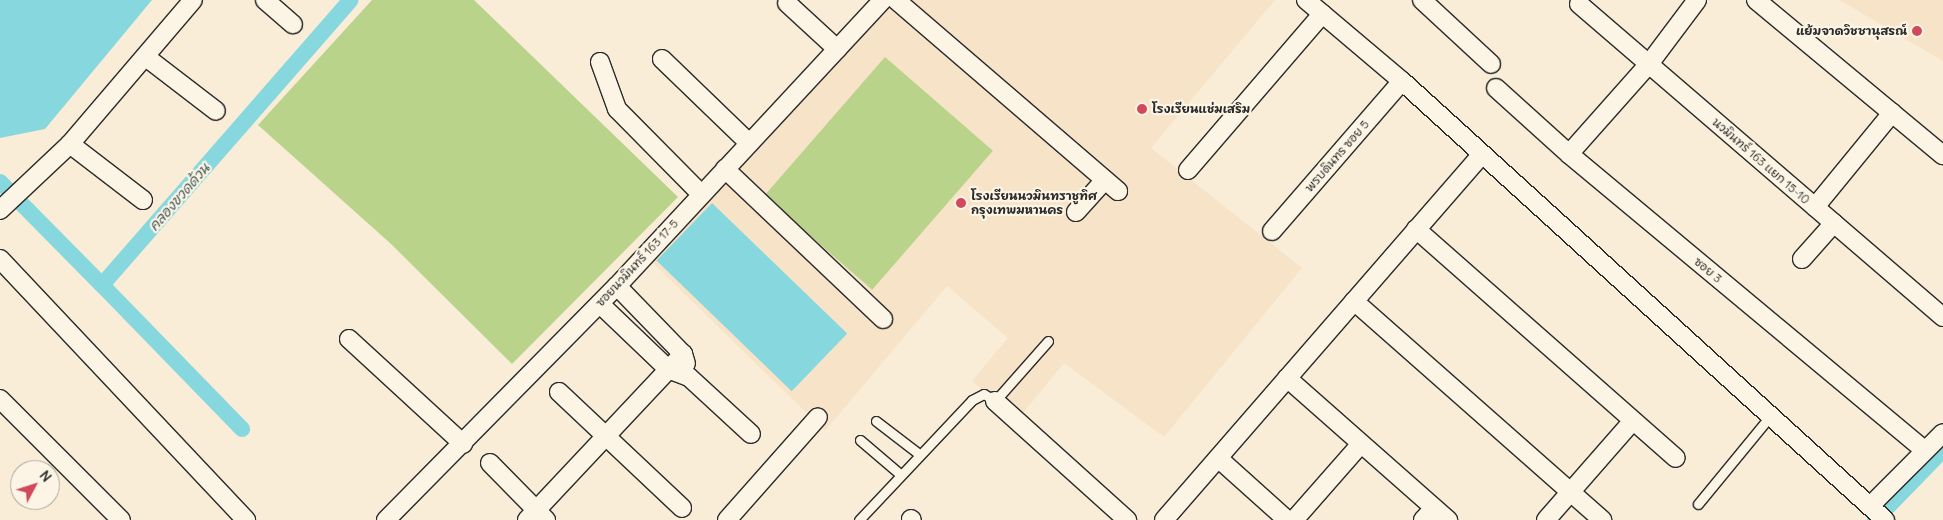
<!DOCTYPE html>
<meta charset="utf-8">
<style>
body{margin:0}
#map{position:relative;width:1943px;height:520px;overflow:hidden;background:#faedd7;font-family:Delius,"Playpen Sans Thai",sans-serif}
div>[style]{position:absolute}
.built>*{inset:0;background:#f7e3c7}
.green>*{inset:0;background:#b9d38b;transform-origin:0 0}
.water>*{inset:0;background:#87d8de;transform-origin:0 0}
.canal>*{height:16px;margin:-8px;padding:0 8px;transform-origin:8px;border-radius:8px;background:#87d8de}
.roads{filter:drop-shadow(1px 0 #2b2b2b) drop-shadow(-1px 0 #2b2b2b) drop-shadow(0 1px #2b2b2b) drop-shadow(0 -1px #2b2b2b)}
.lane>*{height:9px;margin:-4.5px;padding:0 4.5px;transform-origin:4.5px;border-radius:4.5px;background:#fcf5e5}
.street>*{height:18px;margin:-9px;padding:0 9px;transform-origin:9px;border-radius:9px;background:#fcf5e5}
.dots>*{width:14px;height:14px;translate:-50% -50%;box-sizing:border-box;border:2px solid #fcf5e5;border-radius:50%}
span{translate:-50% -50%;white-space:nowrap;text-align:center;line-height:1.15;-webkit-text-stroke:4.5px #fcf5e5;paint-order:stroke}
.poi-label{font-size:12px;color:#2b2b2b;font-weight:700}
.right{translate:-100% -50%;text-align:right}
.left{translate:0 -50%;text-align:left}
.street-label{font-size:12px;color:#2b2b2b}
.water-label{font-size:14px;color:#425658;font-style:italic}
.north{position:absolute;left:10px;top:460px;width:50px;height:50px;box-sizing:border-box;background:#fcf5e5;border:1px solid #a8a49b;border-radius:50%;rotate:50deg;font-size:14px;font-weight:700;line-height:20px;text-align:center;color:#2b2b2b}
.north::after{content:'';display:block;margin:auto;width:18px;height:22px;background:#d1495b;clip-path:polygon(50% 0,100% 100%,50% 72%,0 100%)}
</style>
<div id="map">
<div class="built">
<div style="clip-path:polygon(896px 0,1275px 0,1151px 148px,1302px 268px,1164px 437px,1064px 363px,1018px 419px,972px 381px,1008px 338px,947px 286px,825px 431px,649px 259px)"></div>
<div style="clip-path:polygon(1839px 0,1943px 0,1943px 61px)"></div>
</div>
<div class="green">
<div style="clip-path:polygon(372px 0,474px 0,678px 197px,512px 364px,390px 243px,258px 125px)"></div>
<div style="left:885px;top:57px;width:143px;height:184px;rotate:41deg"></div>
</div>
<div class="water">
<div style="clip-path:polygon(0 0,152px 0,45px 129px,0 138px)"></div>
<div style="left:712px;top:203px;width:188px;height:80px;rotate:44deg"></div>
</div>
<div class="canal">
<div style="left:0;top:182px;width:145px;rotate:45.3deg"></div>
<div style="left:102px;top:285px;width:378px;rotate:-48.9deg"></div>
<div style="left:102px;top:285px;width:201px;rotate:45.8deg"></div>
<div style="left:1875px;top:520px;width:98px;rotate:-45.8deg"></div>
</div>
<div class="roads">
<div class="lane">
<div style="left:876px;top:421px;width:54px;rotate:37.5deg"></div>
<div style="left:860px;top:440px;width:52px;rotate:40.4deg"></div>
<div style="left:1698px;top:504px;width:115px;rotate:-50.6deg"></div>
<div style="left:859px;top:520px;width:165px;rotate:-46.7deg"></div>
<div style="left:972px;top:400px;width:13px;rotate:-27deg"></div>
<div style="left:984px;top:394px;width:13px;rotate:32deg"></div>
<div style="left:995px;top:401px;width:80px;rotate:-48.5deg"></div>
</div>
<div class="street">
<div style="left:265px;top:0;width:37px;rotate:41deg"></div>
<div style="left:896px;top:0;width:293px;rotate:40.7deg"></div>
<div style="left:1306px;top:0;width:126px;rotate:40.2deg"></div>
<div style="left:1402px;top:81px;width:653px;rotate:42.27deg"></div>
<div style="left:1422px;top:0;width:94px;rotate:42.8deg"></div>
<div style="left:1756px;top:0;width:243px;rotate:39.7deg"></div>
<div style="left:787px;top:3px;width:68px;rotate:42.6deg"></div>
<div style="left:1579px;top:4px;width:480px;rotate:40.7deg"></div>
<div style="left:146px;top:57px;width:88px;rotate:37.6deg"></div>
<div style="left:662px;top:59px;width:121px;rotate:44deg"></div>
<div style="left:600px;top:62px;width:50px;rotate:70.1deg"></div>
<div style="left:617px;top:109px;width:120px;rotate:45.3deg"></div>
<div style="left:1496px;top:88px;width:98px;rotate:42.1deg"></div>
<div style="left:1569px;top:154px;width:461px;rotate:39.8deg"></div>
<div style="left:70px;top:144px;width:92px;rotate:37.5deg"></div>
<div style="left:1569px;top:154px;width:120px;rotate:-48.4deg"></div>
<div style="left:1649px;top:64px;width:80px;rotate:-53.1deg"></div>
<div style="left:725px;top:169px;width:218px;rotate:43.5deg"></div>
<div style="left:1188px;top:170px;width:206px;rotate:-49.3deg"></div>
<div style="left:1815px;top:207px;width:122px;rotate:-50.7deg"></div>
<div style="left:0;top:210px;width:96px;rotate:-43.3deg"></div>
<div style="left:70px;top:144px;width:189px;rotate:-49.5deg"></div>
<div style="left:1076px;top:212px;width:42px;rotate:-47.9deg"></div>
<div style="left:1416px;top:229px;width:346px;rotate:41.4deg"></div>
<div style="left:1272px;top:231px;width:198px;rotate:-49.1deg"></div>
<div style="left:0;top:259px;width:359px;rotate:46.7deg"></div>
<div style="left:1802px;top:259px;width:48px;rotate:-48.4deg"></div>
<div style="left:617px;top:286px;width:95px;rotate:45.9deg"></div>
<div style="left:683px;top:354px;width:10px;rotate:73deg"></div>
<div style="left:1354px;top:301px;width:331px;rotate:41.4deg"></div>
<div style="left:600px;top:304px;width:94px;rotate:43.7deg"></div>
<div style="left:668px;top:369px;width:22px;rotate:21deg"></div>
<div style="left:689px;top:377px;width:84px;rotate:42.6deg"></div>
<div style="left:349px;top:339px;width:155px;rotate:42.6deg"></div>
<div style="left:1287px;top:378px;width:215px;rotate:41.4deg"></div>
<div style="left:559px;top:392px;width:169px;rotate:43.3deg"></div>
<div style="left:0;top:399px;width:171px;rotate:45deg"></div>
<div style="left:995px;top:401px;width:178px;rotate:42deg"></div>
<div style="left:1218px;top:458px;width:93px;rotate:41.9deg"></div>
<div style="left:490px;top:463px;width:80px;rotate:45.5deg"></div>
<div style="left:1870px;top:506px;width:103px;rotate:-45deg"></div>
<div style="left:911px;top:519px;width:1px;rotate:45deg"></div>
<div style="left:386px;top:520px;width:329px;rotate:-45.4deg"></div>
<div style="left:617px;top:286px;width:391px;rotate:-47.1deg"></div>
<div style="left:527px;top:520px;width:228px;rotate:-46.8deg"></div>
<div style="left:727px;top:520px;width:137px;rotate:-48.5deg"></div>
<div style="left:1164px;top:520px;width:482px;rotate:-49deg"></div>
<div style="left:1294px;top:520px;width:100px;rotate:-48.7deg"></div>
<div style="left:1423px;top:520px;width:16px;rotate:-47deg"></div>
<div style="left:1546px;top:520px;width:129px;rotate:-48.8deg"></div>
</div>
</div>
<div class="dots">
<div style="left:1917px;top:31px;background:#d1495b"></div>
<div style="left:1142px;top:109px;background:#d1495b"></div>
<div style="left:961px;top:203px;background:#d1495b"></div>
</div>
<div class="poi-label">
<span class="right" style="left:1907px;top:31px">แย้มจาดวิชชานุสรณ์</span>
<span class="left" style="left:1152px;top:109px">โรงเรียนแช่มเสริม</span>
<span class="left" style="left:971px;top:203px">โรงเรียนนวมินทราชูทิศ<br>กรุงเทพมหานคร</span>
</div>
<div class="street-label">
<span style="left:1337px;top:156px;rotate:-49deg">พรบดินทร ซอย 5</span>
<span style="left:1761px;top:161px;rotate:41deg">นวมินทร์ 163 แยก 15-10</span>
<span style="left:637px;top:263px;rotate:-47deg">ซอยนวมินทร์ 163 17-5</span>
<span style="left:1708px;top:270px;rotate:40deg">ซอย 3</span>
</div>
<div class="water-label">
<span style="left:179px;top:197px;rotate:-49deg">คลองขวดด้วน</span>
</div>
<div class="north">N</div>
</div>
